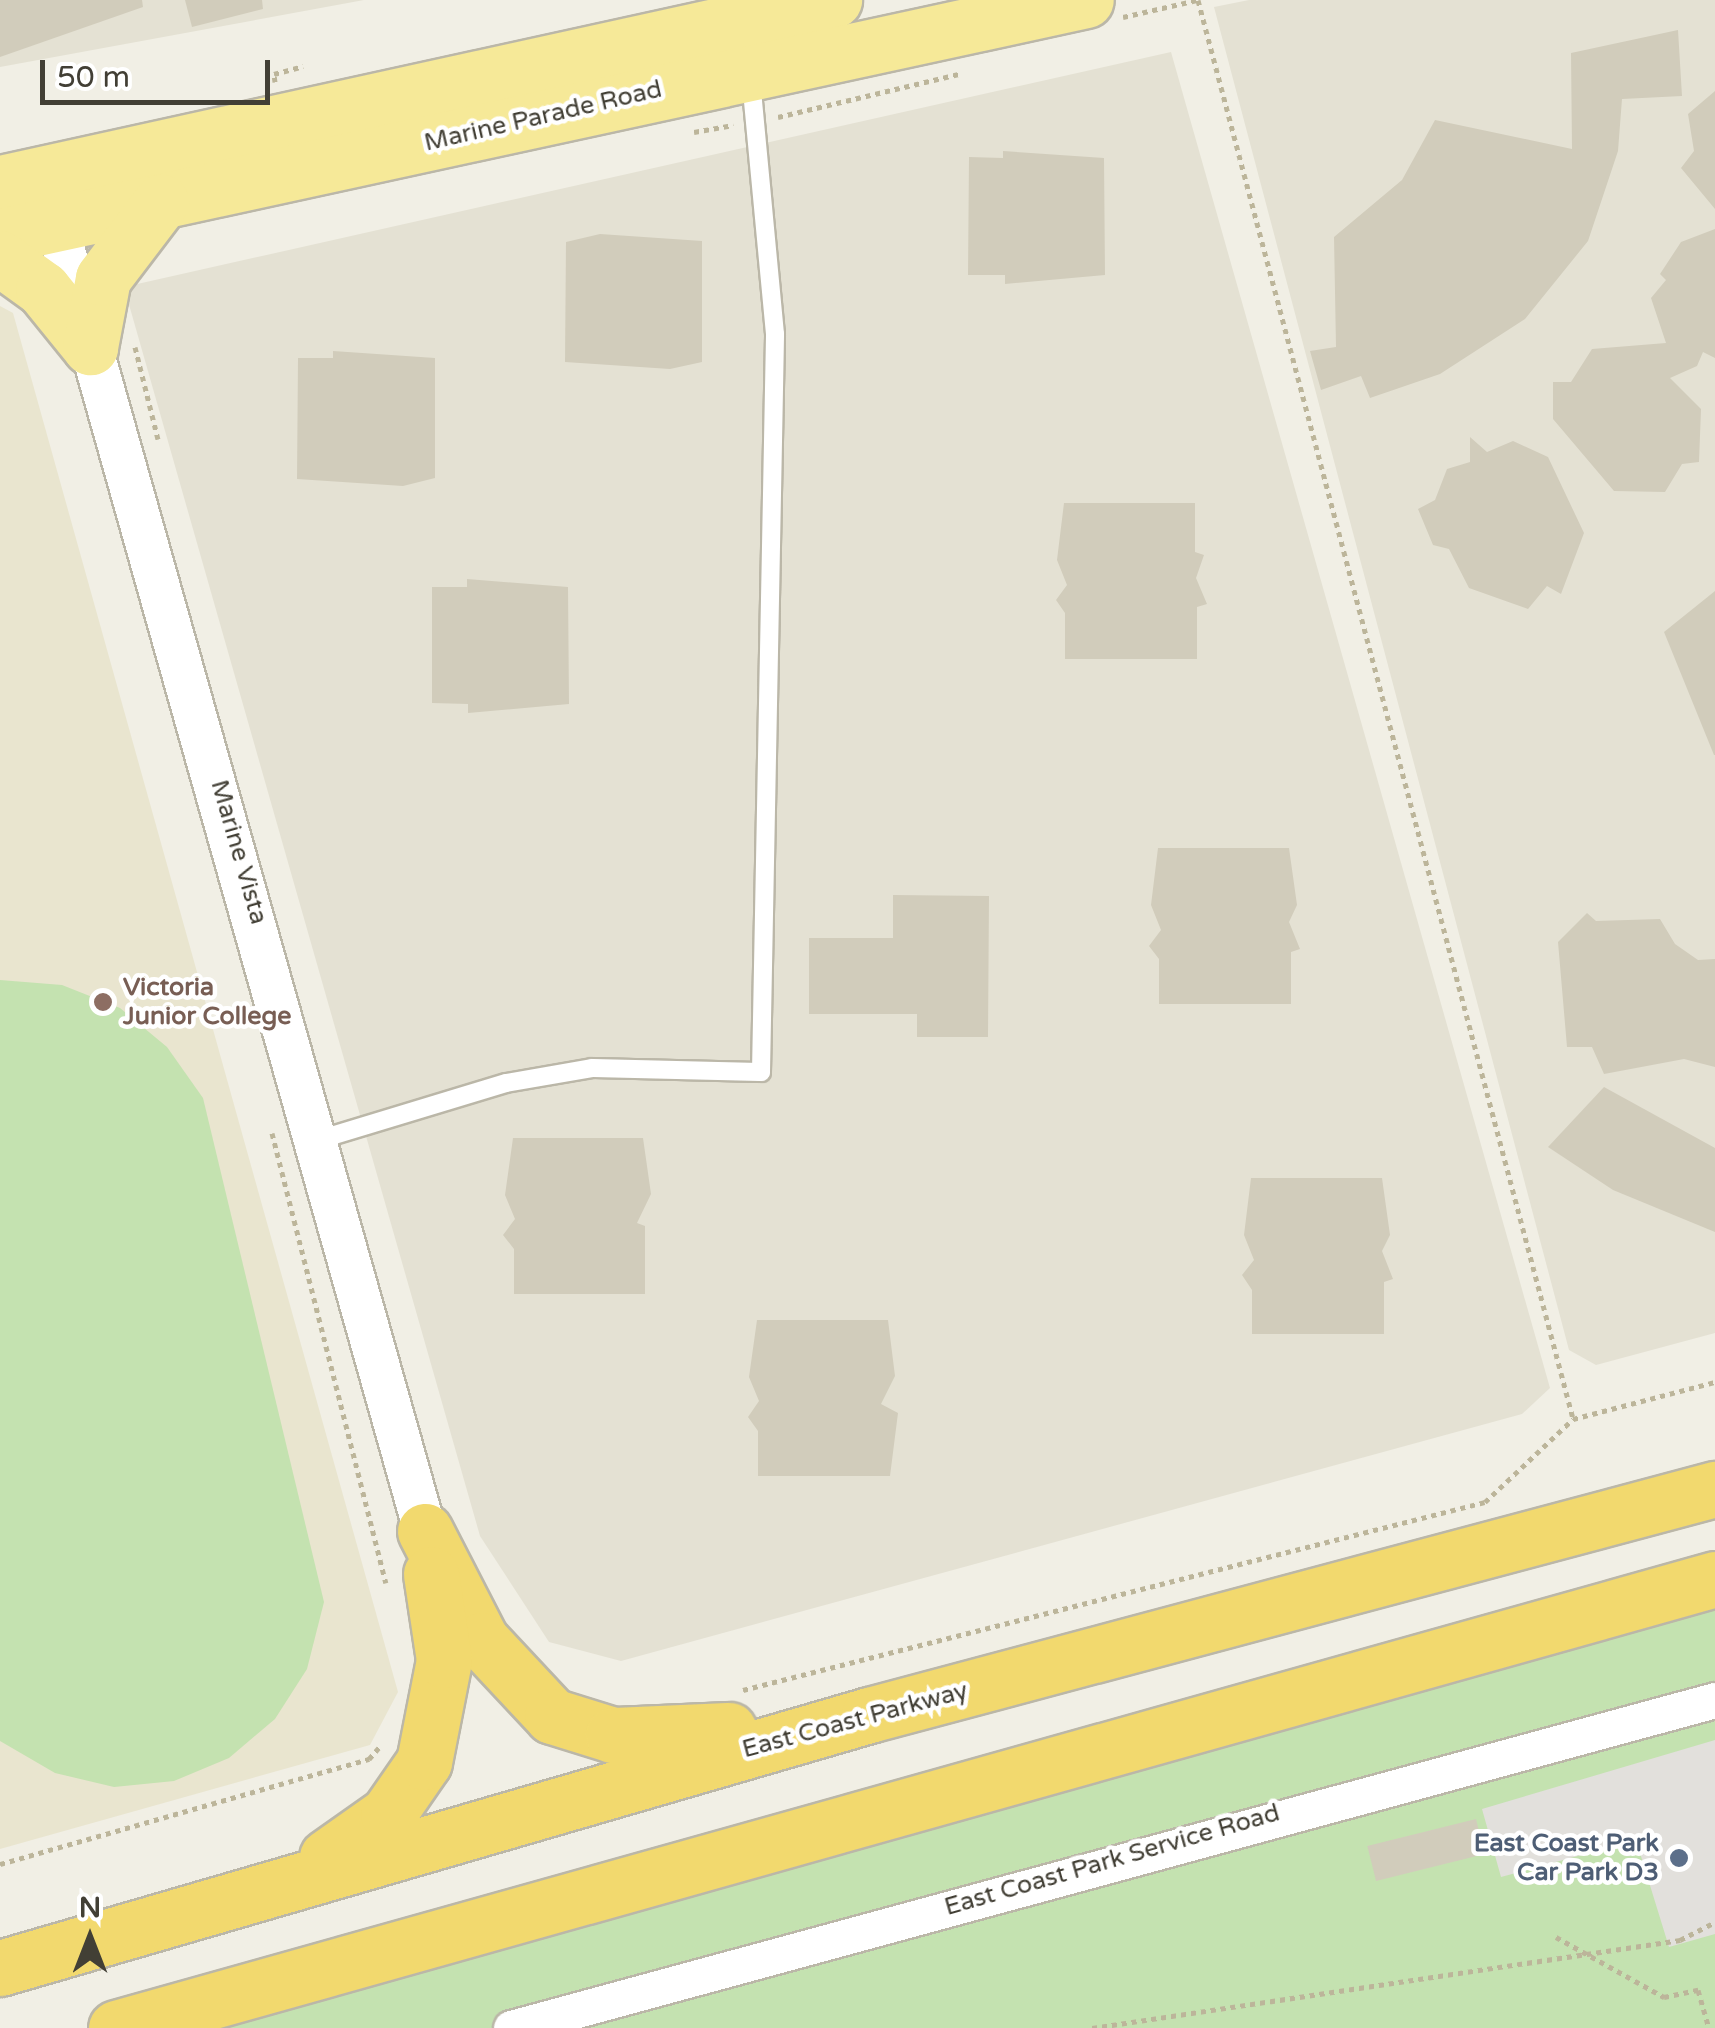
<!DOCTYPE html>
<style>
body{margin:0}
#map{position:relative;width:1715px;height:2028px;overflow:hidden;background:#f1efe5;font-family:"Varela Round",sans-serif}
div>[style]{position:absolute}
.residential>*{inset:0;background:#e4e1d3}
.education>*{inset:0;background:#e9e5cf}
.green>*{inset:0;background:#c4e2b0}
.parking>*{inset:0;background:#e2e0dc}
.building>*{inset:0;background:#d1ccbb;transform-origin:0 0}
.path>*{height:5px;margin-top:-2.5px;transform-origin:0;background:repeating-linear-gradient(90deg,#bcb59a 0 5px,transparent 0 10px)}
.roads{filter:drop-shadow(2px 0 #bbb7a8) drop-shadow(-2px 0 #bbb7a8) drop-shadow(0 2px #bbb7a8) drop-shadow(0 -2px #bbb7a8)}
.service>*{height:18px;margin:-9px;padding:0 9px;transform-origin:9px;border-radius:9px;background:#fff}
.minor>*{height:35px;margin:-17.5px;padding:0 17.5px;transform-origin:17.5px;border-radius:17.5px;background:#fff}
.tertiary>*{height:42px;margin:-21px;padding:0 21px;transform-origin:21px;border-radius:21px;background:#fff}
.primary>*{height:55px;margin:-27.5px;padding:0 27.5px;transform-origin:27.5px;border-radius:27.5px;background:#f6e998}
.motorway>*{height:55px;margin:-27.5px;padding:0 27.5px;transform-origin:27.5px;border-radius:27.5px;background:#f2d96e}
.dots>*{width:28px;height:28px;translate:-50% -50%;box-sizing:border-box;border:5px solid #fff;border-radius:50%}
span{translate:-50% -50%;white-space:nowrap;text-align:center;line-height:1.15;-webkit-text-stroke:9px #fff;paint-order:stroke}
.street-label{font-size:25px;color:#423f35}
.education-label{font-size:25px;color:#785e54;font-weight:700}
.left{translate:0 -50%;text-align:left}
.service-label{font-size:25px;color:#4e5e75;font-weight:700}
.right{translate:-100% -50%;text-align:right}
.north{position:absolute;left:40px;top:1888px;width:100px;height:100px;-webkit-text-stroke:8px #fff;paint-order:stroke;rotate:0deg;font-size:28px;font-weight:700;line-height:40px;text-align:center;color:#423f35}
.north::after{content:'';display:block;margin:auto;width:35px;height:45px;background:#423f35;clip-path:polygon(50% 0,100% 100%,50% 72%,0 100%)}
.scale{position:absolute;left:40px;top:60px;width:230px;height:45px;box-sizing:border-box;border:5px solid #423f35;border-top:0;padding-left:12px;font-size:30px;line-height:35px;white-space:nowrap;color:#423f35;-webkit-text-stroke:8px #fff;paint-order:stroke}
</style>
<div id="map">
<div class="residential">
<div style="clip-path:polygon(0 0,364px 0,0 67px)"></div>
<div style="clip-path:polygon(1249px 0,1715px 0,1715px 1333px,1596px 1365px,1569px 1350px,1214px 7px)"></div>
<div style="clip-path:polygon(1171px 52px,1550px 1388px,1522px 1414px,621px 1661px,549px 1642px,480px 1536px,124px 287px)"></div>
</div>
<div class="education">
<div style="clip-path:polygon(0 306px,13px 313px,398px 1692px,370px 1745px,0 1849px)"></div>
</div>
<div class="green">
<div style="clip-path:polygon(0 980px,62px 985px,120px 1008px,167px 1047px,203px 1098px,324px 1602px,307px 1669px,275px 1719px,229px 1758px,174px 1781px,114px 1787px,55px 1773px,0 1741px)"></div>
<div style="clip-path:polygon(1715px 1580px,1715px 2028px,119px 2028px)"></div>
</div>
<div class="parking">
<div style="clip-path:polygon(1715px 1740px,1715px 1934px,1669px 1947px,1636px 1840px,1501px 1877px,1482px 1809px)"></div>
</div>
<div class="building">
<div style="clip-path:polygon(0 0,142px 0,143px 7px,0 57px)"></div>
<div style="clip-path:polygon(185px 0,262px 0,263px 9px,192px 27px)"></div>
<div style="clip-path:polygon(1678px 30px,1682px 96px,1622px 99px,1618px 151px,1588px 241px,1525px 319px,1440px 374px,1370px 398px,1361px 376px,1321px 390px,1310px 351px,1336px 347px,1334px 237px,1402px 180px,1435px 120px,1572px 149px,1571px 53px)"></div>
<div style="clip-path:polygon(1715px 91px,1715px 209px,1681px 168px,1694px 151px,1688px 114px)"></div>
<div style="clip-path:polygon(1003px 151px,1104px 158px,1105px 275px,1005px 284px,1005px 275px,968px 275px,969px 157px,1003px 158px)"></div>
<div style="clip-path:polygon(1715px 229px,1715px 358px,1703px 352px,1697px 366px,1670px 378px,1701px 409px,1699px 462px,1682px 464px,1665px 492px,1614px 491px,1553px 419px,1553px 382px,1571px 382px,1592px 349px,1666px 343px,1651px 298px,1666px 280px,1660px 274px,1681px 242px)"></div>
<div style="clip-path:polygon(600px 234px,702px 241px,702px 362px,670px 369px,565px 362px,566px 242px)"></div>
<div style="clip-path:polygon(333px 351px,435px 358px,435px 478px,403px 486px,297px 479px,298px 358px,333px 358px)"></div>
<div style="clip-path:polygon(1470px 437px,1487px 452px,1513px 441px,1548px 457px,1584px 533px,1561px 594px,1547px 586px,1528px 609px,1469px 588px,1449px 549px,1433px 545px,1418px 509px,1435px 500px,1447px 469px,1470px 462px)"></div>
<div style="clip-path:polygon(1064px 503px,1195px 503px,1195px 552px,1204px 555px,1196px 578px,1207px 604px,1197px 607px,1197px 659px,1065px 659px,1065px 613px,1056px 600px,1067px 585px,1057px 560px)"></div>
<div style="clip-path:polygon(467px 579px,568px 587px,569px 704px,468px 713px,468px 704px,432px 703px,432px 587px,467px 587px)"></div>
<div style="clip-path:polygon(1715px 591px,1715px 755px,1714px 755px,1664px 632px)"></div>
<div style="clip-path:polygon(1158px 848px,1289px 848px,1297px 905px,1289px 922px,1300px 949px,1291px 952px,1291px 1004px,1159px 1004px,1159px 959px,1149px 946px,1161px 930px,1151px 905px)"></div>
<div style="clip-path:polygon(893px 895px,989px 896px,988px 1037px,917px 1037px,917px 1014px,809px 1014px,809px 938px,893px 938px)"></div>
<div style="clip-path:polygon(1587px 913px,1596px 921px,1660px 919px,1675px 944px,1698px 960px,1715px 959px,1715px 1067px,1684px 1059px,1604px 1074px,1592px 1047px,1567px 1047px,1558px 942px)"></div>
<div style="clip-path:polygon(1604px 1087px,1715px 1148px,1715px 1232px,1613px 1190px,1548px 1147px)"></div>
<div style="clip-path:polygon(513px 1138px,643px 1138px,651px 1194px,637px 1223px,645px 1226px,645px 1294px,514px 1294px,514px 1249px,503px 1235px,515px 1219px,505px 1195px)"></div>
<div style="clip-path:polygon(1251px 1178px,1382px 1178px,1390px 1235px,1382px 1251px,1393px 1279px,1384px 1282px,1384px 1334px,1252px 1334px,1252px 1290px,1242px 1275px,1254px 1260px,1244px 1235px)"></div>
<div style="clip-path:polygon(757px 1320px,888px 1320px,895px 1376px,881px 1404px,898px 1413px,890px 1476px,758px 1476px,758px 1431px,748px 1417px,759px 1401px,749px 1377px)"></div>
<div style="left:1476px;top:1819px;width:36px;height:112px;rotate:76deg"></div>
</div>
<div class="path">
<div style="left:1198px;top:0;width:1467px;rotate:75.19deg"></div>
<div style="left:1123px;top:17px;width:76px;rotate:-12.9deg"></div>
<div style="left:275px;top:82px;width:8px;rotate:-97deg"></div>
<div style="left:274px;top:74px;width:30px;rotate:-15deg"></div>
<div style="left:778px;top:117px;width:189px;rotate:-13.4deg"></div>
<div style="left:694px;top:132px;width:40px;rotate:-10deg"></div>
<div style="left:135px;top:347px;width:95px;rotate:76deg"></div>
<div style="left:272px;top:1133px;width:464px;rotate:75.8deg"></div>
<div style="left:743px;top:1690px;width:765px;rotate:-14.22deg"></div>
<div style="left:1485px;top:1502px;width:121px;rotate:-43.3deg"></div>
<div style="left:1573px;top:1419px;width:147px;rotate:-14.6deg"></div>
<div style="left:0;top:1864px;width:384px;rotate:-15.9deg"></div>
<div style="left:369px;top:1759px;width:18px;rotate:-49deg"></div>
<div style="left:1556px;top:1937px;width:124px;rotate:29.1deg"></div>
<div style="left:1664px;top:1997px;width:35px;rotate:-12deg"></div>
<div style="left:1698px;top:1990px;width:40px;rotate:74deg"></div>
<div style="left:1092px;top:2028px;width:595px;rotate:-8.51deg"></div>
<div style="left:1680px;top:1940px;width:39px;rotate:-27deg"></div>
</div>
<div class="roads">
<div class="service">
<div style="left:318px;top:1140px;width:196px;rotate:-16.9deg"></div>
<div style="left:506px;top:1083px;width:87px;rotate:-9.9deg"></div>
<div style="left:592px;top:1068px;width:169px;rotate:1.4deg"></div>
<div style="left:761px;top:1072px;width:738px;rotate:-88.91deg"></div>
<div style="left:775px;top:334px;width:255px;rotate:-95.4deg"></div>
</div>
<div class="minor">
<div style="left:511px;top:2028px;width:1248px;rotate:-15.24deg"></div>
</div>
<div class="tertiary">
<div style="left:48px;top:194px;width:1389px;rotate:74.25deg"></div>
</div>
<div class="primary">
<div style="left:0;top:183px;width:854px;rotate:-12.38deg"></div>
<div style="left:0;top:236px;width:1111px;rotate:-12.26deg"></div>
<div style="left:0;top:258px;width:53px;rotate:35.8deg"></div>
<div style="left:43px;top:289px;width:75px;rotate:51deg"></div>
<div style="left:90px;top:347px;width:70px;rotate:-79.3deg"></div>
<div style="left:103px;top:278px;width:96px;rotate:-52.7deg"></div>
</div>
<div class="motorway">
<div style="left:425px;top:1531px;width:123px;rotate:62.8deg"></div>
<div style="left:481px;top:1640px;width:104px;rotate:46.9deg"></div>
<div style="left:552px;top:1716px;width:64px;rotate:17.3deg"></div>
<div style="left:613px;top:1735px;width:116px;rotate:-2.5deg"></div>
<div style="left:327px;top:1857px;width:75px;rotate:-35.2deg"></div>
<div style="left:388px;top:1814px;width:63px;rotate:-55.3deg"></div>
<div style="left:424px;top:1762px;width:104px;rotate:-78.9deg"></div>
<div style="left:444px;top:1660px;width:87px;rotate:-98.6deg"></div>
<div style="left:0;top:1968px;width:905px;rotate:-16.23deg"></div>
<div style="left:869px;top:1715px;width:876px;rotate:-14.96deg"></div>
<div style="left:116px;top:2028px;width:1661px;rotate:-15.68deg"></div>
</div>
</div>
<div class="dots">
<div style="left:103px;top:1002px;background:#8d6e63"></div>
<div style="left:1679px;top:1858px;background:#5c6f8a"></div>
</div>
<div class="street-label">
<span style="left:543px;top:116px;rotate:-13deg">Marine Parade Road</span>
<span style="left:239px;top:852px;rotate:74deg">Marine Vista</span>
<span style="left:855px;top:1720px;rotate:-15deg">East Coast Parkway</span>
<span style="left:1112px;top:1860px;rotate:-16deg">East Coast Park Service Road</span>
</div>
<div class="education-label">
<span class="left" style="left:123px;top:1002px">Victoria<br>Junior College</span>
</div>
<div class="service-label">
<span class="right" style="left:1659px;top:1858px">East Coast Park<br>Car Park D3</span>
</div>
<div class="north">N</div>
<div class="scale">50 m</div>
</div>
